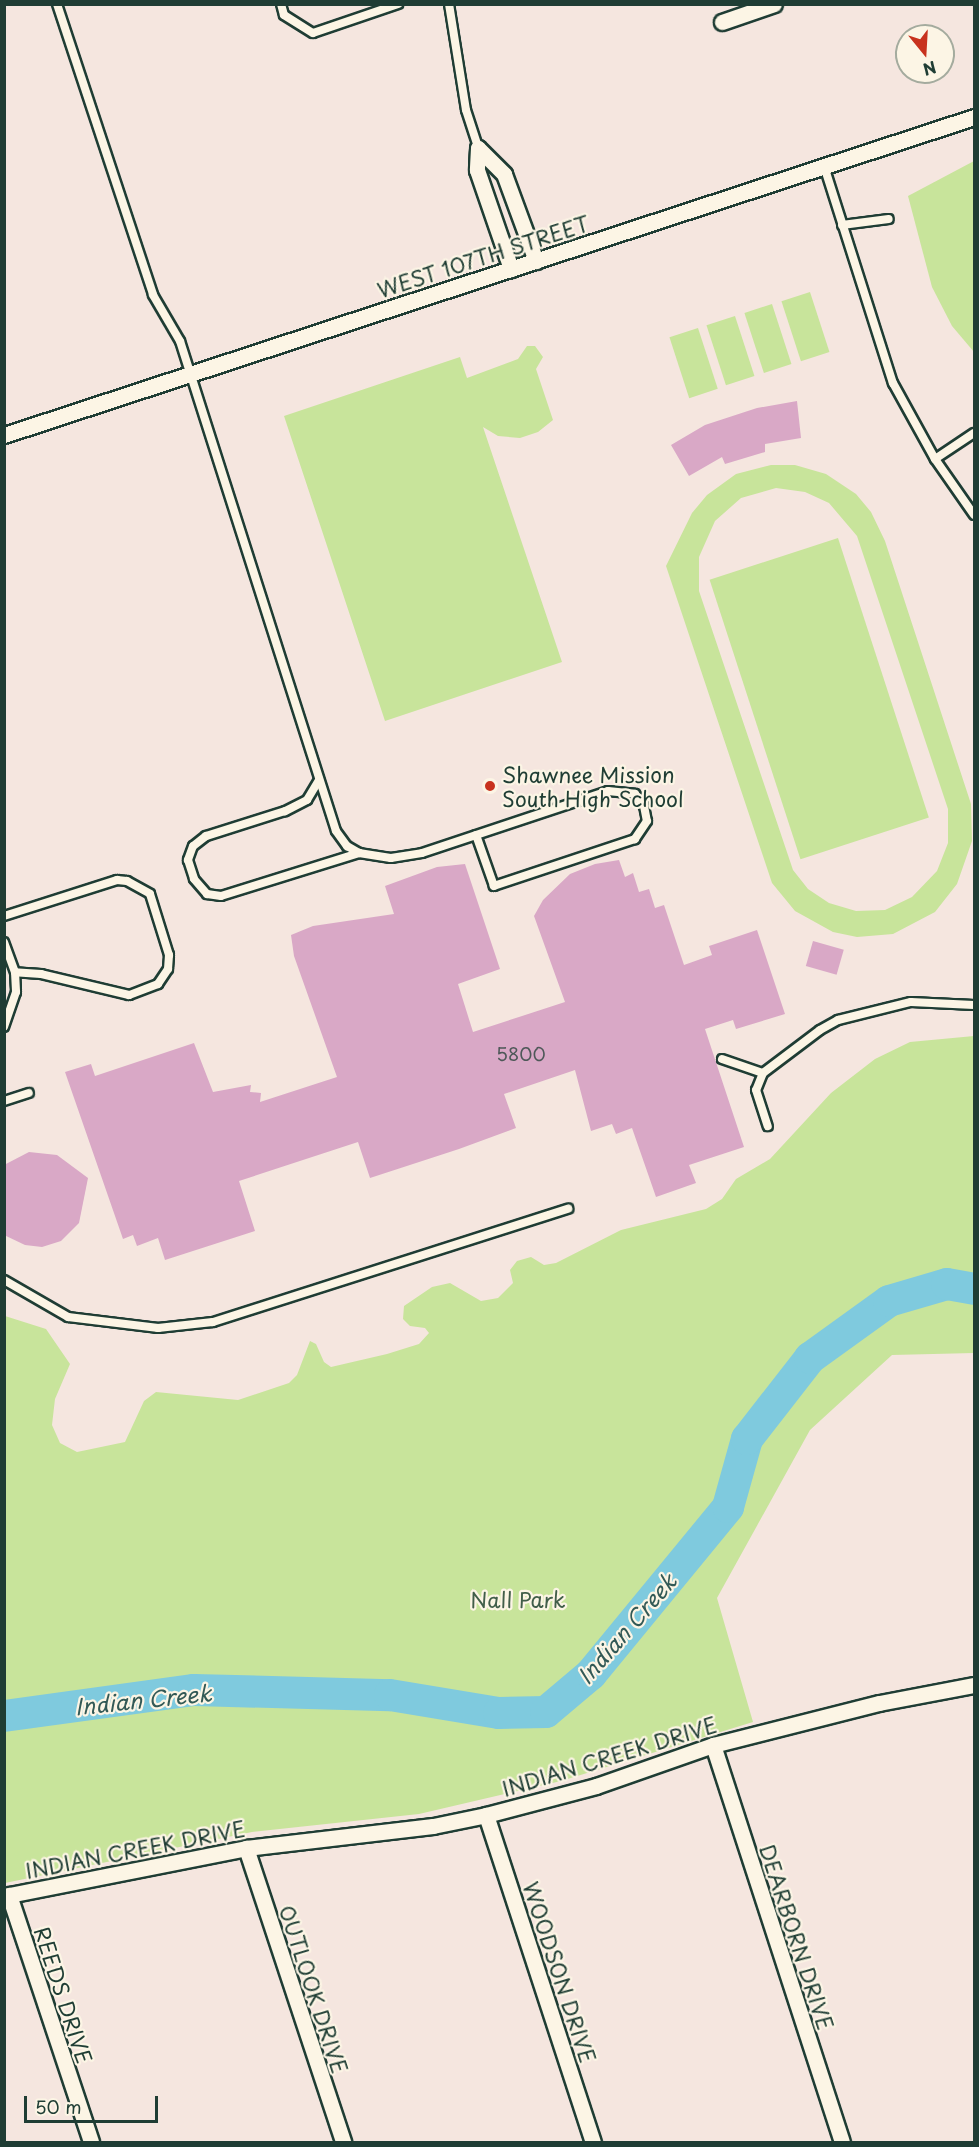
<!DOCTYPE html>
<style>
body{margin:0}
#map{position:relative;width:979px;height:2147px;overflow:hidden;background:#f5e6df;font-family:"Playpen Sans",sans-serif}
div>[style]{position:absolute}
.green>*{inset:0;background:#c8e49b;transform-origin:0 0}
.river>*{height:32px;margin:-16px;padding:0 16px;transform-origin:16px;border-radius:16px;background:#7fcade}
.building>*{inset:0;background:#d9a8c6;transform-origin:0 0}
.roads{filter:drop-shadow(2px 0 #1f3d34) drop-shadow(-2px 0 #1f3d34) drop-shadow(0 2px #1f3d34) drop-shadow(0 -2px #1f3d34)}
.service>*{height:8px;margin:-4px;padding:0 4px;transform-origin:4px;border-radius:4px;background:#fcf5e5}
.minor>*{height:15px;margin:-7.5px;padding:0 7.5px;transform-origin:7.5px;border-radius:7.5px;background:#fcf5e5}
.dots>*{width:16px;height:16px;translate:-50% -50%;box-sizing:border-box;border:3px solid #fcf5e5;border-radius:50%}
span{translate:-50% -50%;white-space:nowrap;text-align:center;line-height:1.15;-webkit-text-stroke:4.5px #fcf5e5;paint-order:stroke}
.number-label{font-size:18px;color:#4e5858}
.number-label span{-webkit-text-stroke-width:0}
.street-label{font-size:21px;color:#1f3d34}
.poi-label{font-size:21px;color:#1f3d34}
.left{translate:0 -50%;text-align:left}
.park-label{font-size:21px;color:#415e49}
.water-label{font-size:22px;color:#325956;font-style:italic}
.frame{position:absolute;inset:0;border:6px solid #1f3d34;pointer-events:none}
.north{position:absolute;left:895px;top:24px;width:60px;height:60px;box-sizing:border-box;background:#fcf5e5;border:2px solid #a4ab9e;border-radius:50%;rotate:162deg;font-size:16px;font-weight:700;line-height:24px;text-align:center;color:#1f3d34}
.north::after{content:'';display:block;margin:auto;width:21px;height:27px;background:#c8321e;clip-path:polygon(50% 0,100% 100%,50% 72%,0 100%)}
.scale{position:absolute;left:24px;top:2096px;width:134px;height:27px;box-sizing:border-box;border:3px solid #1f3d34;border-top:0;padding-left:8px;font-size:18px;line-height:21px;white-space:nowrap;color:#1f3d34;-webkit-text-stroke:4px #fcf5e5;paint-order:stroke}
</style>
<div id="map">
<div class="green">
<div style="clip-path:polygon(974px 161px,974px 352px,952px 326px,932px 287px,908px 196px)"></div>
<div style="left:810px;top:292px;width:63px;height:30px;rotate:72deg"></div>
<div style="left:772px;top:304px;width:63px;height:29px;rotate:72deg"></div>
<div style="left:735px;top:316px;width:63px;height:30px;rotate:72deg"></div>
<div style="left:698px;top:328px;width:64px;height:30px;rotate:72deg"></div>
<div style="clip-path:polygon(527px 346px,535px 346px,543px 357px,536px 369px,553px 420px,538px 432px,520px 438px,498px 436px,483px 427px,562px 662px,385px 721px,284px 416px,460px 357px,467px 378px,518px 359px)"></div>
<div style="clip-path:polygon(evenodd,771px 465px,795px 465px,826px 474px,856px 494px,871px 512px,885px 541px,971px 804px,972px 841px,957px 884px,935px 912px,893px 934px,857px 937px,833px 932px,795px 911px,772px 883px,666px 566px,692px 513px,707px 495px,736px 474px,771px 465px,776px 488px,805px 492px,829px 503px,857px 536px,948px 809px,948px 843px,937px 871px,912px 897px,885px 910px,856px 911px,829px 903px,808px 889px,793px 870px,699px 591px,699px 557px,715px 521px,741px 498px,776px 488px)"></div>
<div style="left:838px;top:538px;width:294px;height:135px;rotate:72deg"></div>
<div style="clip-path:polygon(974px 1036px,974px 1353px,892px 1355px,810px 1430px,717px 1598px,753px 1722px,561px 1781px,419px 1814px,252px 1832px,5px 1883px,5px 1316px,46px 1329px,70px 1364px,55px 1399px,52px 1425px,60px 1443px,77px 1452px,125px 1442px,144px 1401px,156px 1392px,238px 1400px,289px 1383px,297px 1375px,310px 1341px,316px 1344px,324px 1362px,331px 1367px,387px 1354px,419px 1344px,429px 1333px,425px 1328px,410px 1326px,403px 1319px,404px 1306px,432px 1287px,450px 1283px,481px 1301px,498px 1298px,513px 1283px,510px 1270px,517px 1261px,531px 1257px,544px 1265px,556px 1263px,621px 1230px,706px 1209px,722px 1199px,736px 1179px,770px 1159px,831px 1093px,875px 1059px,910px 1042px)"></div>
</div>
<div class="river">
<div style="left:4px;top:1716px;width:192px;rotate:-7.8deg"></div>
<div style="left:194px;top:1690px;width:196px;rotate:1.5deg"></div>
<div style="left:390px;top:1695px;width:110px;rotate:9.4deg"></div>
<div style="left:499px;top:1713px;width:47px;rotate:-1.2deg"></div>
<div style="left:546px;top:1712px;width:59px;rotate:-40.2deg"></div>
<div style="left:591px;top:1674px;width:216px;rotate:-50.6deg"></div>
<div style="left:728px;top:1507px;width:71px;rotate:-74.4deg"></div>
<div style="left:747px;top:1439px;width:103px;rotate:-52.1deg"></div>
<div style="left:810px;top:1358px;width:97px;rotate:-35.8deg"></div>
<div style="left:889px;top:1301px;width:60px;rotate:-16.3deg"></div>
<div style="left:947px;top:1284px;width:27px;rotate:10deg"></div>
</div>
<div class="building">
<div style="clip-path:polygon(797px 401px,801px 438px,765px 444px,765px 452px,725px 464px,722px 457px,689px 476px,671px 445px,705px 425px,757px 408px)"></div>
<div style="clip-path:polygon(619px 860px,625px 877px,633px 873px,639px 892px,649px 889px,655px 908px,664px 905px,684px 965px,712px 955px,709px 946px,757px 930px,785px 1014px,736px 1029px,733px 1020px,705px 1029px,744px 1147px,689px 1165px,696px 1183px,656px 1197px,632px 1128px,616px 1134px,612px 1124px,591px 1131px,575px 1070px,504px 1094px,516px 1128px,459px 1149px,370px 1178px,358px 1142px,239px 1181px,255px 1231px,165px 1260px,158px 1238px,137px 1246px,133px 1235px,123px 1239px,65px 1072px,91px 1064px,95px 1076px,194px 1043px,213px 1092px,251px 1085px,250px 1092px,261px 1093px,260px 1102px,337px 1077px,294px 956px,291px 935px,313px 926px,394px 914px,385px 886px,437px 867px,465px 864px,500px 969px,458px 984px,473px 1032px,565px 1002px,534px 916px,543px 900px,570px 874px,595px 864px)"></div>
<div style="left:813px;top:941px;width:32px;height:26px;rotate:16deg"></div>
<div style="clip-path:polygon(29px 1152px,57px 1155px,88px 1178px,79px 1223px,61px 1241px,42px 1247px,25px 1245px,4px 1235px,4px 1165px)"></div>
</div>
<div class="roads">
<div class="service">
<div style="left:57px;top:4px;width:306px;rotate:71.7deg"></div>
<div style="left:153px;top:295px;width:53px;rotate:59.6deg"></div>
<div style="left:180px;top:341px;width:514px;rotate:72.34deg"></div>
<div style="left:336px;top:831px;width:19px;rotate:54deg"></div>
<div style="left:347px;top:846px;width:14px;rotate:30deg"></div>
<div style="left:359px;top:853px;width:32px;rotate:9deg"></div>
<div style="left:391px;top:858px;width:31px;rotate:-9deg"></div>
<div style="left:422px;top:853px;width:196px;rotate:-18.4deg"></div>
<div style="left:608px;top:791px;width:27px;rotate:6deg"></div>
<div style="left:635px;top:794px;width:15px;rotate:53deg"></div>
<div style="left:644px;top:806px;width:15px;rotate:79deg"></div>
<div style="left:647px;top:821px;width:22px;rotate:124deg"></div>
<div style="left:635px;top:839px;width:149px;rotate:161.6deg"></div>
<div style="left:494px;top:886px;width:54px;rotate:-109.4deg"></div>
<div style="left:281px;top:4px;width:11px;rotate:75deg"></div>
<div style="left:284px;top:15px;width:34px;rotate:32deg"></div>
<div style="left:313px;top:33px;width:90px;rotate:-18.8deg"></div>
<div style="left:449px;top:4px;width:107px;rotate:80.9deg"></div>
<div style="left:466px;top:110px;width:40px;rotate:72deg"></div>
<div style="left:824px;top:166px;width:228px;rotate:72.4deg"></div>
<div style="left:893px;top:383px;width:87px;rotate:61.1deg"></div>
<div style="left:935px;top:459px;width:68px;rotate:55.1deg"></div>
<div style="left:842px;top:225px;width:47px;rotate:-7.3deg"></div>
<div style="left:935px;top:459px;width:47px;rotate:-33.7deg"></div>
<div style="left:319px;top:780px;width:23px;rotate:121deg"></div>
<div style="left:307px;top:800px;width:25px;rotate:153deg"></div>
<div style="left:285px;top:811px;width:83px;rotate:162.4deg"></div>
<div style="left:206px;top:836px;width:16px;rotate:142deg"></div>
<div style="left:193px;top:846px;width:15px;rotate:110deg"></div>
<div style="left:188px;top:860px;width:20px;rotate:72deg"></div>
<div style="left:194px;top:879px;width:20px;rotate:49deg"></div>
<div style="left:207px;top:894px;width:14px;rotate:8deg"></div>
<div style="left:221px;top:896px;width:145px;rotate:-17.3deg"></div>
<div style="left:4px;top:916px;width:119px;rotate:-17.7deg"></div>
<div style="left:117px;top:880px;width:10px;rotate:6deg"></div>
<div style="left:127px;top:881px;width:26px;rotate:29deg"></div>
<div style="left:150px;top:894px;width:64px;rotate:72.7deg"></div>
<div style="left:169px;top:955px;width:14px;rotate:94deg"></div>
<div style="left:168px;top:969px;width:18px;rotate:124deg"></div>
<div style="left:158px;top:984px;width:31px;rotate:159deg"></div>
<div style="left:129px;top:995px;width:90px;rotate:-166.6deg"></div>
<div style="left:41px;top:974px;width:26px;rotate:-176deg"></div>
<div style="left:4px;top:942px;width:32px;rotate:70deg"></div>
<div style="left:15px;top:972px;width:20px;rotate:87deg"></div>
<div style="left:16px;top:992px;width:37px;rotate:109deg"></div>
<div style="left:722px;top:1059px;width:43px;rotate:18.9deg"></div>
<div style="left:763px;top:1073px;width:71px;rotate:-37deg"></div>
<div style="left:820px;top:1030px;width:21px;rotate:-29deg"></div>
<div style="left:838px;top:1020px;width:75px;rotate:-13.9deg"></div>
<div style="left:911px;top:1002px;width:63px;rotate:2.7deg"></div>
<div style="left:763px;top:1073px;width:18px;rotate:112deg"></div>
<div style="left:756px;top:1090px;width:38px;rotate:72deg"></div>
<div style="left:4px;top:1101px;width:26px;rotate:-18deg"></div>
<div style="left:4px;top:1280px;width:74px;rotate:30deg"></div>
<div style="left:68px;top:1317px;width:91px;rotate:7deg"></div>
<div style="left:158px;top:1328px;width:55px;rotate:-6.2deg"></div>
<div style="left:213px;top:1322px;width:373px;rotate:-17.7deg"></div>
</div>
<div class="minor">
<div style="left:722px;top:22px;width:55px;rotate:-19.1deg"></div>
<div style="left:478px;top:148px;width:37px;rotate:45deg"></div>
<div style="left:504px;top:174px;width:93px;rotate:69.8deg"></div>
<div style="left:478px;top:148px;width:22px;rotate:93deg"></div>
<div style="left:477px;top:170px;width:105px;rotate:71deg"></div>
<div style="left:4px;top:435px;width:1021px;rotate:-18.15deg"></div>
<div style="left:713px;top:1745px;width:417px;rotate:72deg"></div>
<div style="left:486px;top:1815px;width:344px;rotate:71.9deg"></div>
<div style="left:246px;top:1848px;width:310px;rotate:71.7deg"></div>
<div style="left:9px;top:1895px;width:260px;rotate:71.6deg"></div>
<div style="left:4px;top:1896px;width:247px;rotate:-11.2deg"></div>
<div style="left:246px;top:1848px;width:188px;rotate:-6.7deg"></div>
<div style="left:433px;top:1826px;width:54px;rotate:-11.7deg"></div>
<div style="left:486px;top:1815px;width:114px;rotate:-14.8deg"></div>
<div style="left:596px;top:1786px;width:124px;rotate:-19.3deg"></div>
<div style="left:713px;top:1745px;width:171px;rotate:-14.2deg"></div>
<div style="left:879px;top:1703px;width:97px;rotate:-10.7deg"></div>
</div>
</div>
<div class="dots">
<div style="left:490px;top:786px;background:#c8321e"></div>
</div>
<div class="number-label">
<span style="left:521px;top:1054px">5800</span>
</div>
<div class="street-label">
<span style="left:483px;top:256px;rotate:-18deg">WEST 107TH STREET</span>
<span style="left:609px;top:1756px;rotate:-17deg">INDIAN CREEK DRIVE</span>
<span style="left:135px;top:1849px;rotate:-11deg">INDIAN CREEK DRIVE</span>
<span style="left:797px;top:1937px;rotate:72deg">DEARBORN DRIVE</span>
<span style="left:560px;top:1972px;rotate:72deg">WOODSON DRIVE</span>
<span style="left:314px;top:1989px;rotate:72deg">OUTLOOK DRIVE</span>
<span style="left:64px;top:1995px;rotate:72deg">REEDS DRIVE</span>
</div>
<div class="poi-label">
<span class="left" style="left:502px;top:786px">Shawnee Mission<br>South High School</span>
</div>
<div class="park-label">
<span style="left:518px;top:1599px">Nall Park</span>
</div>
<div class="water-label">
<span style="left:626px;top:1628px;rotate:-49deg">Indian Creek</span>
<span style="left:143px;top:1699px;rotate:-6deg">Indian Creek</span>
</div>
<div class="frame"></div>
<div class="north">N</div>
<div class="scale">50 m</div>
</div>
